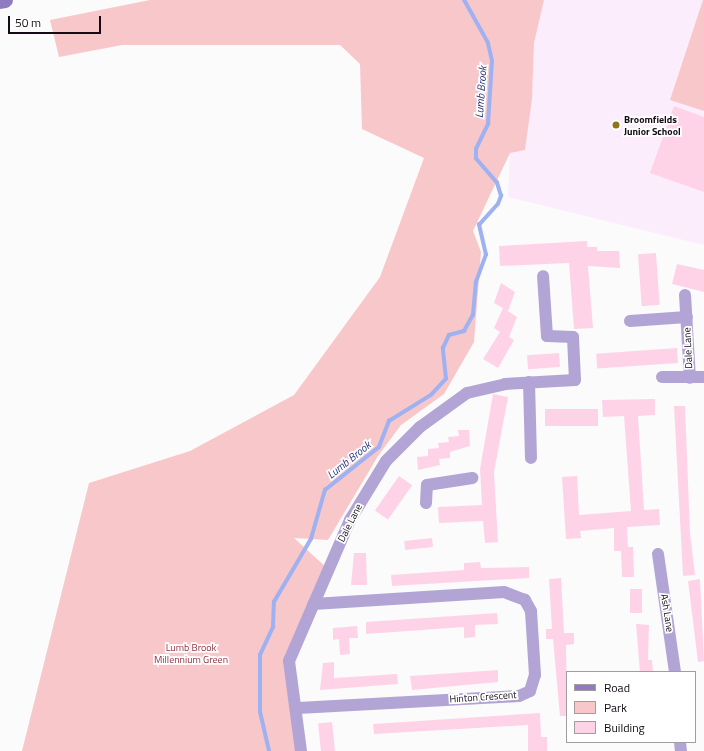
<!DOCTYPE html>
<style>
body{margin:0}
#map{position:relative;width:704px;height:751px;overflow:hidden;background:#fbfbfb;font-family:"Titillium Web",sans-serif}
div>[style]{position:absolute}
.built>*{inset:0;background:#fbedfc}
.green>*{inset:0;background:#f8c7ca}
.stream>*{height:3.5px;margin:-1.75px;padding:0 1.75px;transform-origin:1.75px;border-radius:1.75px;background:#9eb1f0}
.building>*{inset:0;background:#ffd3e7;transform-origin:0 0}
.street>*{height:12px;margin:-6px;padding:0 6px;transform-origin:6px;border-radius:6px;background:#b2a5d5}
.secondary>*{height:16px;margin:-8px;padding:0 8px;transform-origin:8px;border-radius:8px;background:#8f7bc0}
.dots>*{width:11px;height:11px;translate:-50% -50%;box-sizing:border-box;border:2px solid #fff;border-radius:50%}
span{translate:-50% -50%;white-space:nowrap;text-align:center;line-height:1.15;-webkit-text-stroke:3.5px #fff;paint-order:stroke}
.poi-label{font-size:10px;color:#140b15;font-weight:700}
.left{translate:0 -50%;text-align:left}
.street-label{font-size:10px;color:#140b15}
.park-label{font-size:10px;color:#8e3340}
.water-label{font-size:11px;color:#28357d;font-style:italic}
.legend{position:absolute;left:566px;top:671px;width:130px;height:72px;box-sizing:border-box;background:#fff;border:1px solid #a19da1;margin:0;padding:5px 7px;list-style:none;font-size:12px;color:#140b15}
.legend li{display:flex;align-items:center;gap:8px;height:20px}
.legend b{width:20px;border:1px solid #a19da1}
.scale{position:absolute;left:8px;top:16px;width:93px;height:18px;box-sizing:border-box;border:2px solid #140b15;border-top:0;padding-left:5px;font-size:12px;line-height:14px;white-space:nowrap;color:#140b15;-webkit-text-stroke:3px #fff;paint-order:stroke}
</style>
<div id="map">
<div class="built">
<div style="clip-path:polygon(544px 0,704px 0,704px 245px,508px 197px,510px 152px,525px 150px,532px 99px,534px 43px)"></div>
</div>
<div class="green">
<div style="clip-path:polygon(150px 0,544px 0,534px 43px,532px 99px,525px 150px,510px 153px,473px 231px,481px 252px,474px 342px,444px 394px,401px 425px,378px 456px,328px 540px,294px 538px,328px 569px,289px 661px,296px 751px,22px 751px,89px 483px,190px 451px,294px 395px,380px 277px,424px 158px,362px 129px,360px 64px,340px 45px,122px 45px,59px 57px,50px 20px)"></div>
<div style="clip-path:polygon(703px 0,704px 0,704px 111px,670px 100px)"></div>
</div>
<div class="stream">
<div style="left:269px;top:751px;width:40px;rotate:-103deg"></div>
<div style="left:260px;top:712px;width:57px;rotate:-90deg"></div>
<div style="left:260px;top:655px;width:31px;rotate:-65deg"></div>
<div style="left:273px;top:627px;width:25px;rotate:-88deg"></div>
<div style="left:274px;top:602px;width:73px;rotate:-59.6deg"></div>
<div style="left:311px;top:539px;width:51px;rotate:-74.1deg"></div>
<div style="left:325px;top:490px;width:69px;rotate:-38.5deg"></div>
<div style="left:379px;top:447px;width:28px;rotate:-69deg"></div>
<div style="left:389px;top:421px;width:49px;rotate:-31.8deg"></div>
<div style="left:431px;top:395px;width:22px;rotate:-47deg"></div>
<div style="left:446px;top:379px;width:31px;rotate:-96deg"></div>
<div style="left:443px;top:348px;width:14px;rotate:-65deg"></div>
<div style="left:449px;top:335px;width:16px;rotate:-15deg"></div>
<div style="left:464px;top:331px;width:18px;rotate:-61deg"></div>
<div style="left:473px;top:315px;width:33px;rotate:-85deg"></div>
<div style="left:476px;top:282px;width:29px;rotate:-70deg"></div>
<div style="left:486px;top:255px;width:31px;rotate:-103deg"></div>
<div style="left:479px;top:225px;width:28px;rotate:-48deg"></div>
<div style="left:498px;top:204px;width:9px;rotate:-69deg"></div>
<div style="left:501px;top:196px;width:14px;rotate:-107deg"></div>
<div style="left:497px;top:183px;width:32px;rotate:-131deg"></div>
<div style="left:476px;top:159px;width:10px;rotate:-90deg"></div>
<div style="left:476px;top:149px;width:28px;rotate:-64deg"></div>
<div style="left:488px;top:124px;width:63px;rotate:-86.4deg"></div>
<div style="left:492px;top:61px;width:18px;rotate:-103deg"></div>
<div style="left:488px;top:43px;width:49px;rotate:-119.2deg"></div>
</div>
<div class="building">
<div style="clip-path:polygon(674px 106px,704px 117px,704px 192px,650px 173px)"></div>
<div style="clip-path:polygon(587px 241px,587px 247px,597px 247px,597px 251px,619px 251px,620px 268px,588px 266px,593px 328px,574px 329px,569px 263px,500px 266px,499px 246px)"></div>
<div style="left:656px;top:253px;width:52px;height:18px;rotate:86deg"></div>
<div style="clip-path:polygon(677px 264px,704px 270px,704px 292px,672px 284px)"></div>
<div style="clip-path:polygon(501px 283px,515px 292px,508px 311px,494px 303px)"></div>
<div style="clip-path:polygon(503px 308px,517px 317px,509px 337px,514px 340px,498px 368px,483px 359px,500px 332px,494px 328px)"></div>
<div style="left:677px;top:348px;width:15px;height:81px;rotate:86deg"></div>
<div style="left:559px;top:353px;width:14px;height:32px;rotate:86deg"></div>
<div style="clip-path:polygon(493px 394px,508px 397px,494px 472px,498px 542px,485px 543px,483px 521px,439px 523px,438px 507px,482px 505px,480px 469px)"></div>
<div style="clip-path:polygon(655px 399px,655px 415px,638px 416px,644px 510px,659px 509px,660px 525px,627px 527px,628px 547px,633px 547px,634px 577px,622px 577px,621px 551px,614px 551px,614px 528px,580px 531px,581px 538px,566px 539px,562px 477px,577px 476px,579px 515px,631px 511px,624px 416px,603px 417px,602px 400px)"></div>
<div style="clip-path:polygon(674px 406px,685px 406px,690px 533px,695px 575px,683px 576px)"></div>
<div style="left:598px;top:409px;width:17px;height:53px;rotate:90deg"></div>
<div style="clip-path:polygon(458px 430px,469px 430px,470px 446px,450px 452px,450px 458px,439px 459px,440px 465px,418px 470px,417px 457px,428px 456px,428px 449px,439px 448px,438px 443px,449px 442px,448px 437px,459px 436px)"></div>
<div style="left:399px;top:476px;width:16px;height:42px;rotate:35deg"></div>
<div style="left:432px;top:538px;width:9px;height:28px;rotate:84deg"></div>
<div style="clip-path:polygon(354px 553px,366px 553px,367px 585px,351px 585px)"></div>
<div style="clip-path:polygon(480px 562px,481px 568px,529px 567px,529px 578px,392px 586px,391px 575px,464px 570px,464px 563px)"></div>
<div style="clip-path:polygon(561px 578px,564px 633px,574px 633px,574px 644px,566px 645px,567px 716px,560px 716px,553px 639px,546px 639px,546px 629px,552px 629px,549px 579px)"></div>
<div style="clip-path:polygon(700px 579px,704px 661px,698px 662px,688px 581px)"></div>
<div style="left:630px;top:589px;width:12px;height:24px"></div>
<div style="clip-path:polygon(497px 613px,498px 624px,475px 625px,475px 637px,464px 638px,464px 627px,366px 634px,366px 622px)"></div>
<div style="clip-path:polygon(636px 624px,649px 625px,648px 660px,652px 660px,653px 672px,640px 672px)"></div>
<div style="clip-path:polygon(357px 626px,358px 638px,349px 638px,350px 654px,340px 655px,339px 639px,333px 640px,333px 628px)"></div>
<div style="clip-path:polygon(334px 662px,334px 678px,397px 674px,398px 684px,320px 690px,323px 663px)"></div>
<div style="clip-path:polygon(498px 670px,498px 682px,412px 690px,410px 676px)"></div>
<div style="clip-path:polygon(540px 713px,541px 737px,547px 737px,547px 751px,528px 751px,528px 725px,374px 734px,373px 724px)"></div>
<div style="left:332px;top:722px;width:29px;height:14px;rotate:84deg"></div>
</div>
<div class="street">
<div style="left:685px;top:295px;width:83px;rotate:86.6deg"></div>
<div style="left:630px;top:321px;width:57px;rotate:-4deg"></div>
<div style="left:662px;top:377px;width:42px"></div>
<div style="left:529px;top:382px;width:76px;rotate:88.5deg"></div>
<div style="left:426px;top:503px;width:18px;rotate:-87deg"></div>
<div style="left:427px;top:485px;width:46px;rotate:-8.8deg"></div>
<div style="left:658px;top:554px;width:119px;rotate:81.8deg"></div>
<div style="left:298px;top:708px;width:221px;rotate:-3.1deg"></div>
<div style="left:519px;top:696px;width:12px;rotate:-24deg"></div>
<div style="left:530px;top:691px;width:17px;rotate:-73deg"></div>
<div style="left:535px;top:675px;width:64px;rotate:-93.6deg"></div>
<div style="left:531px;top:611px;width:13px;rotate:-119deg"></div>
<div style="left:525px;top:600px;width:22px;rotate:-159deg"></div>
<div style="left:504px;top:592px;width:191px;rotate:176.4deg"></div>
<div style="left:680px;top:742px;width:9px;rotate:84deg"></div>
<div style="left:301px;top:751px;width:91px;rotate:-97.6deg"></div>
<div style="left:289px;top:661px;width:154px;rotate:-66.6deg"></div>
<div style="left:350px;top:520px;width:69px;rotate:-58.6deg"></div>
<div style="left:386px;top:461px;width:48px;rotate:-45deg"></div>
<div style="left:420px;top:427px;width:58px;rotate:-35.9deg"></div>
<div style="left:467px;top:393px;width:39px;rotate:-13deg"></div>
<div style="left:505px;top:384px;width:70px;rotate:-3.3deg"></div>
<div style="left:575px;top:380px;width:43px;rotate:-92.7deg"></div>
<div style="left:573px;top:337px;width:26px;rotate:-178deg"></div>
<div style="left:547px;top:336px;width:60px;rotate:-93.8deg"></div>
</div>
<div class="secondary">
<div style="left:0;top:1px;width:5px;rotate:-11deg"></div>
</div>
<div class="dots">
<div style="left:616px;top:125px;background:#8e751a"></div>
</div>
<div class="poi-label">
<span class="left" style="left:624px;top:125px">Broomfields<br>Junior School</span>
</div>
<div class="street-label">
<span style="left:688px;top:348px;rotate:-93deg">Dale Lane</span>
<span style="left:350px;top:523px;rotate:-63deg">Dale Lane</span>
<span style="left:667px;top:613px;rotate:81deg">Ash Lane</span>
<span style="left:483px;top:697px;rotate:-4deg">Hinton Crescent</span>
</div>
<div class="park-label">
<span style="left:191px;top:653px">Lumb Brook<br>Millennium Green</span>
</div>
<div class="water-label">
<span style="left:481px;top:92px;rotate:-86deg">Lumb Brook</span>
<span style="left:349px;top:460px;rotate:-39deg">Lumb Brook</span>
</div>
<ul class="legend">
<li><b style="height:5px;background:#8f7bc0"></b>Road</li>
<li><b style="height:11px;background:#f8c7ca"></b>Park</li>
<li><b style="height:11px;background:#ffd3e7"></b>Building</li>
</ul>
<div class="scale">50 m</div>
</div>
